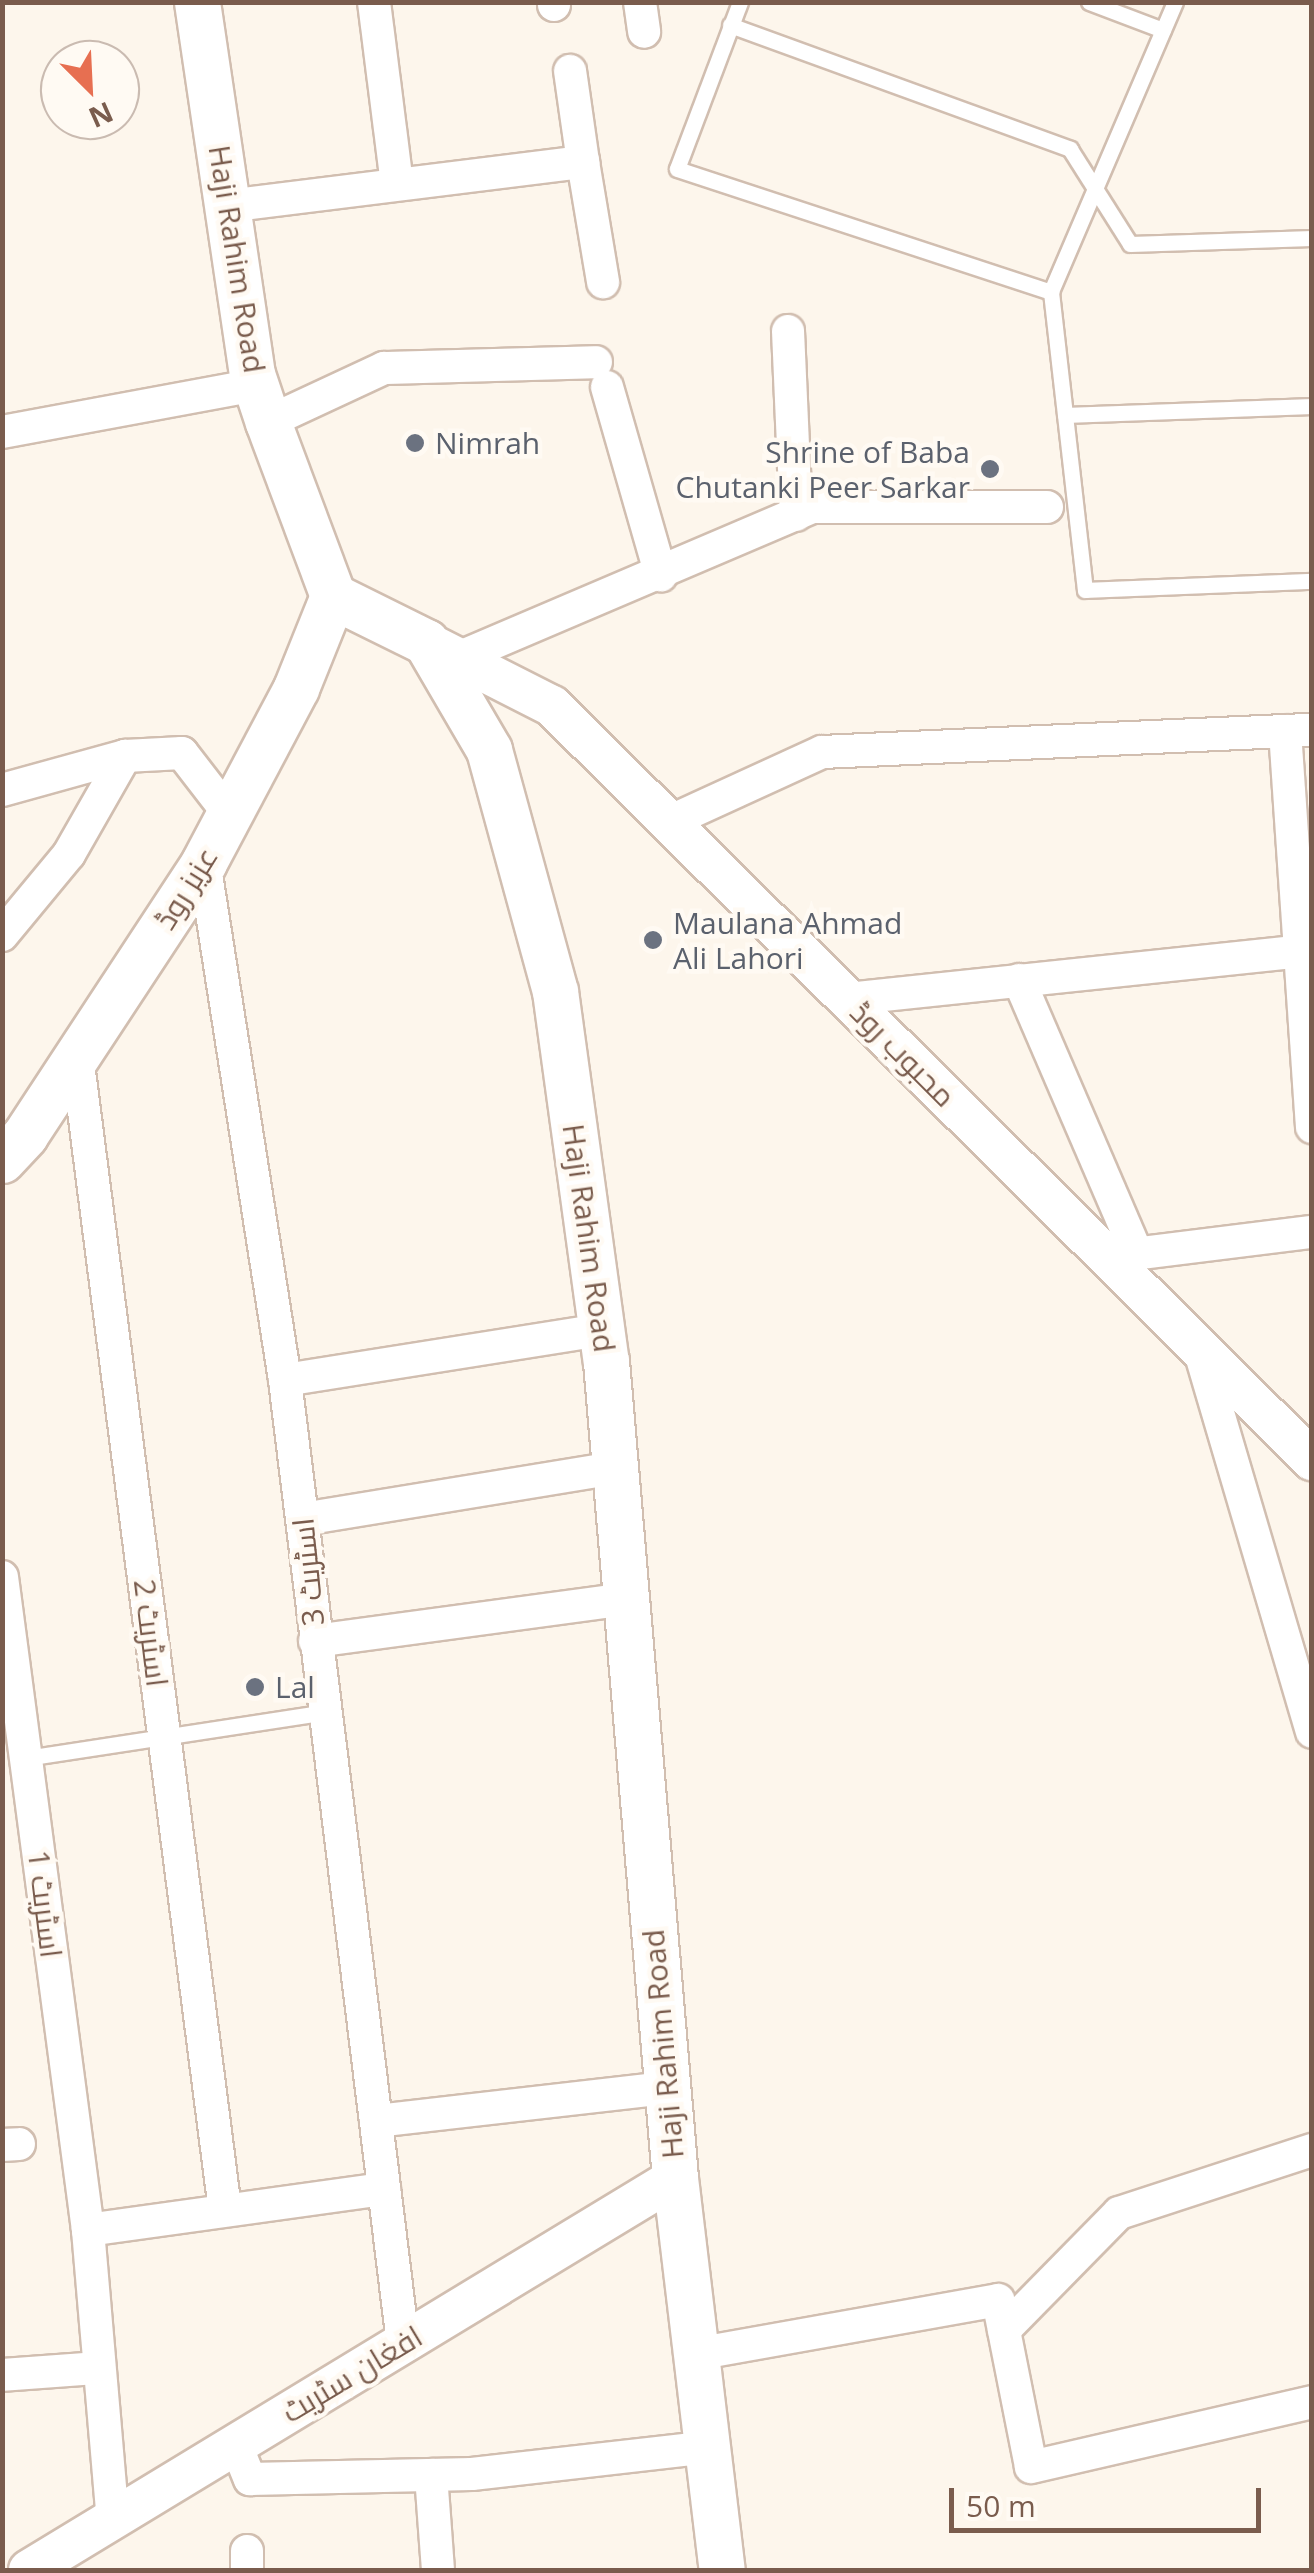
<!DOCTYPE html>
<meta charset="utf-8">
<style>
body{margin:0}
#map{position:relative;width:1314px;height:2573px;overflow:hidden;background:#fdf6ec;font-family:"Open Sans",Cairo,sans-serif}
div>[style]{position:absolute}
.roads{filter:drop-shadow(2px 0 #d1beb0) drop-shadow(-2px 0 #d1beb0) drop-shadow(0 2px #d1beb0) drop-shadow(0 -2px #d1beb0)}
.service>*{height:15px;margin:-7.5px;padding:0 7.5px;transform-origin:7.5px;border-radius:7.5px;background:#fff}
.minor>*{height:32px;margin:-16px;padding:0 16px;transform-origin:16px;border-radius:16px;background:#fff}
.tertiary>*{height:40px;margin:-20px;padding:0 20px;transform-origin:20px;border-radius:20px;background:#fff}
.secondary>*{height:45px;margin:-22.5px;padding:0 22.5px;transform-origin:22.5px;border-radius:22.5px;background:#fff}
.dots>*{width:28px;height:28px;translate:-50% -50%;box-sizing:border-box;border:5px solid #fffaf3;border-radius:50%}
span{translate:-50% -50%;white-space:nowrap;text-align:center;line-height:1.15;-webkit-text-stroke:9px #fffaf3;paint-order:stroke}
.street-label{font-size:30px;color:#7a5c4d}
.worship-label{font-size:30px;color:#5b616d}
.left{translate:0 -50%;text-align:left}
.right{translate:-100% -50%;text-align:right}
.frame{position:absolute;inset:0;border:5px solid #7a5c4d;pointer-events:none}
.north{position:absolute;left:40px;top:40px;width:100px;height:100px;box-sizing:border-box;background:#fffaf3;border:2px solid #cabbb1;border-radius:50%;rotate:156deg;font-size:28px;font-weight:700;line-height:40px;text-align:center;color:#7a5c4d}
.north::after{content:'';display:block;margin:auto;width:35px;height:45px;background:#e76f51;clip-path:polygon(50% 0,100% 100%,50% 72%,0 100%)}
.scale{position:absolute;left:949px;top:2488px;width:312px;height:45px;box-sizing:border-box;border:5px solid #7a5c4d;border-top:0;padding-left:12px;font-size:30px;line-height:35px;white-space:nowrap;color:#7a5c4d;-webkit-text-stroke:8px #fffaf3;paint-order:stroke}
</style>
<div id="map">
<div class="roads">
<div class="service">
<div style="left:740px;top:2px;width:178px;rotate:110.7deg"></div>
<div style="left:677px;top:169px;width:394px;rotate:18.2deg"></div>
<div style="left:1089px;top:2px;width:79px;rotate:20.7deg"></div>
<div style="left:1175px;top:2px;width:315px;rotate:113.2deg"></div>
<div style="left:1051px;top:292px;width:300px;rotate:83.5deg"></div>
<div style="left:1085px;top:590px;width:227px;rotate:-2.3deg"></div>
<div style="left:730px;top:25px;width:362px;rotate:20deg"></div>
<div style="left:1070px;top:149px;width:112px;rotate:57.7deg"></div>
<div style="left:1130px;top:244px;width:182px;rotate:-1.9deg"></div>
<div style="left:1065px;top:415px;width:247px;rotate:-2.1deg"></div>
<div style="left:26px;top:1758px;width:303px;rotate:-8.7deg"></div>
</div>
<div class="minor">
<div style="left:374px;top:2px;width:183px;rotate:82.8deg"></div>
<div style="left:554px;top:2px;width:3px;rotate:90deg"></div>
<div style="left:640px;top:2px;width:30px;rotate:82deg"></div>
<div style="left:583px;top:162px;width:122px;rotate:80.5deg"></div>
<div style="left:228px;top:206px;width:358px;rotate:-7.1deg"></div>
<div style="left:583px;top:162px;width:92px;rotate:-98.1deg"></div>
<div style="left:788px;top:331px;width:184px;rotate:87.5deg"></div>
<div style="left:607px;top:387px;width:196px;rotate:74deg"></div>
<div style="left:268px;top:422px;width:128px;rotate:-25deg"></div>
<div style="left:384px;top:368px;width:212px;rotate:-1.6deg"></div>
<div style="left:2px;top:432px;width:258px;rotate:-10.5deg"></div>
<div style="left:458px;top:658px;width:385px;rotate:-23.1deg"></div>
<div style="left:812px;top:507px;width:235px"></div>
<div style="left:1285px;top:731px;width:397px;rotate:86.1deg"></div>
<div style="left:2px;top:790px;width:128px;rotate:-15.5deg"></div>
<div style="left:125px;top:756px;width:57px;rotate:-3deg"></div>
<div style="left:182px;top:753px;width:78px;rotate:52.3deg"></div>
<div style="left:669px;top:822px;width:168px;rotate:-24.6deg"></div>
<div style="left:822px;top:752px;width:490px;rotate:-2.6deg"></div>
<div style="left:204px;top:862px;width:524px;rotate:81.11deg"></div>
<div style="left:285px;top:1380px;width:970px;rotate:83.01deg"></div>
<div style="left:2px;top:935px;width:105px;rotate:-50.4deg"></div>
<div style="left:69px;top:854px;width:113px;rotate:-60.3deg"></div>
<div style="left:1019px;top:980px;width:298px;rotate:66.7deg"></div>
<div style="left:847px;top:999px;width:456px;rotate:-6deg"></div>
<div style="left:77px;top:1056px;width:1163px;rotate:82.69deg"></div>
<div style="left:1118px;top:1256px;width:195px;rotate:-7.1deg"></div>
<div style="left:1199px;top:1348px;width:400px;rotate:73.6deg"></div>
<div style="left:285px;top:1380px;width:321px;rotate:-9deg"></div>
<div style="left:303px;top:1519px;width:316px;rotate:-9.3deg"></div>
<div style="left:2px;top:1577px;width:659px;rotate:82.5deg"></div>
<div style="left:88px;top:2230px;width:291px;rotate:85.1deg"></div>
<div style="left:315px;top:1641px;width:314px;rotate:-7.7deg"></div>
<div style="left:376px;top:2121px;width:293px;rotate:-6.5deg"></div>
<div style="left:2px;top:2145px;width:17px;rotate:-3deg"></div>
<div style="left:88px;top:2230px;width:299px;rotate:-7.9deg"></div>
<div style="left:1004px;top:2330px;width:164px;rotate:-45.5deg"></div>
<div style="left:1119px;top:2213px;width:203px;rotate:-18.1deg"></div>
<div style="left:696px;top:2354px;width:307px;rotate:-10.1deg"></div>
<div style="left:998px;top:2300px;width:170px;rotate:78.8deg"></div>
<div style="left:1031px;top:2467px;width:288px;rotate:-13deg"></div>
<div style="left:2px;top:2375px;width:95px;rotate:-4.2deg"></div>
<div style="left:236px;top:2445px;width:37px;rotate:68deg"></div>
<div style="left:250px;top:2479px;width:222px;rotate:-1.3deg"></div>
<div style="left:472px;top:2474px;width:238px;rotate:-6.5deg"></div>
<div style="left:431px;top:2475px;width:95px;rotate:85.8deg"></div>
<div style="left:247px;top:2551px;width:19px;rotate:90deg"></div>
</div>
<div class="tertiary">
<div style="left:426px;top:642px;width:141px;rotate:26.9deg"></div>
<div style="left:552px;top:706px;width:1071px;rotate:44.77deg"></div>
<div style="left:29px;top:2570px;width:756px;rotate:-31.25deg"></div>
</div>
<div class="secondary">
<div style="left:197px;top:2px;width:376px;rotate:81.6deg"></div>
<div style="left:252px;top:374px;width:51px;rotate:71.6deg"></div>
<div style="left:268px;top:422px;width:186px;rotate:69.5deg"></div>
<div style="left:333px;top:596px;width:104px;rotate:26.3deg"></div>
<div style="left:426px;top:642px;width:125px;rotate:59.7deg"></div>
<div style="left:489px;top:750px;width:250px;rotate:74.7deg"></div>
<div style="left:555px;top:991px;width:373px;rotate:82.2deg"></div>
<div style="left:606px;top:1361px;width:820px;rotate:85.17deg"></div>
<div style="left:675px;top:2178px;width:395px;rotate:83.2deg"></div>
<div style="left:2px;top:1160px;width:34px;rotate:-47deg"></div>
<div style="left:25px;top:1135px;width:326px;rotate:-56.7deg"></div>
<div style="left:204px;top:862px;width:197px;rotate:-62.1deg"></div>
<div style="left:296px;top:688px;width:99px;rotate:-68.1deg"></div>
</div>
</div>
<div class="dots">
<div style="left:415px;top:443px;background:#6b7280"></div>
<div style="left:990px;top:469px;background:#6b7280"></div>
<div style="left:653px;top:940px;background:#6b7280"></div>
<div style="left:255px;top:1687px;background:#6b7280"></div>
</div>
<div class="street-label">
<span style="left:237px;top:259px;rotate:81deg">Haji Rahim Road</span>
<span style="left:186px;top:888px;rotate:-58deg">عزیز روڈ</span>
<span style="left:903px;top:1054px;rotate:45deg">محبوب روڈ</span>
<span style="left:589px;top:1238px;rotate:82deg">Haji Rahim Road</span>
<span style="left:308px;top:1572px;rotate:-96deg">اسٹریٹ 3</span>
<span style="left:151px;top:1633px;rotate:83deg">اسٹریٹ 2</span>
<span style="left:45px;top:1904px;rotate:83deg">اسٹریٹ 1</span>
<span style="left:663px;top:2044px;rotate:-95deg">Haji Rahim Road</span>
<span style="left:352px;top:2374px;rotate:-31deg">افغان سٹریٹ</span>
</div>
<div class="worship-label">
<span class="left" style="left:435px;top:443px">Nimrah</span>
<span class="right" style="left:970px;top:469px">Shrine of Baba<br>Chutanki Peer Sarkar</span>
<span class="left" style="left:673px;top:940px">Maulana Ahmad<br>Ali Lahori</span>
<span class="left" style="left:275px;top:1687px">Lal</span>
</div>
<div class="frame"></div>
<div class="north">N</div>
<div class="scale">50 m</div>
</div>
